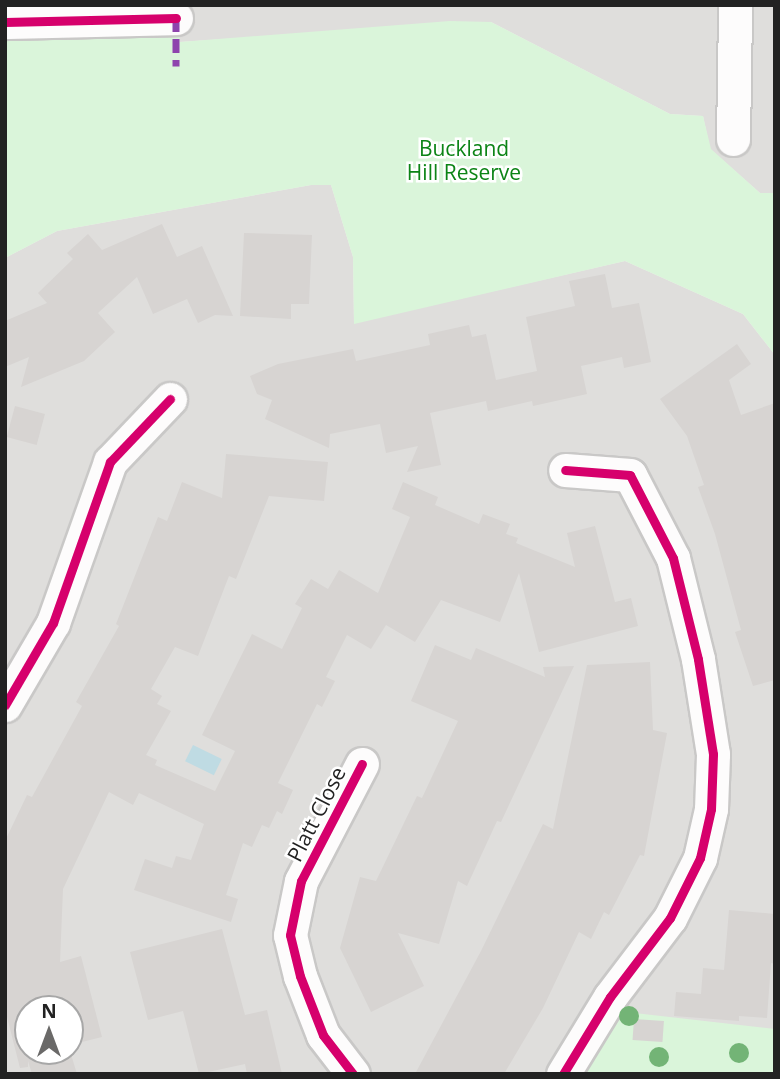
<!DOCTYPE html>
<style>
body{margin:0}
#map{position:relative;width:780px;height:1079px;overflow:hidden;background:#f0eeeb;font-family:"Open Sans",sans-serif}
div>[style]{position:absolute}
.residential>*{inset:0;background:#dfdedc}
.park>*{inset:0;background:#daf5da}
.water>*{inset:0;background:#bfdbe3;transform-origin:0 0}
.building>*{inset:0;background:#d7d4d2;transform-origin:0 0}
.roads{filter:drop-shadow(2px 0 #c9c8c7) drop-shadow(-2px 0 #c9c8c7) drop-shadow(0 2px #c9c8c7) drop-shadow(0 -2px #c9c8c7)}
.minor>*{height:33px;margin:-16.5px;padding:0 16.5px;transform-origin:16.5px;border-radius:16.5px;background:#fdfcfc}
.quiet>*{height:7px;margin-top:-3.5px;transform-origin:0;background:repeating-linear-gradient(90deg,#8e44ad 0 14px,transparent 0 21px)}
.cycleway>*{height:9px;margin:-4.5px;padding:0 4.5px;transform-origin:4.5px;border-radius:4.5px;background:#d6006c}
.trees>*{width:20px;height:20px;margin:-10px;border-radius:50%;background:#73b476}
span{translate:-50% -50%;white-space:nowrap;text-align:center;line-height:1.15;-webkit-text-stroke:5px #fff;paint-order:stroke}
.park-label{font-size:21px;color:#0c8416}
.street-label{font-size:21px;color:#222}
.frame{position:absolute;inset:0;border:7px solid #222;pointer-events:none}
.north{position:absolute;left:14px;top:995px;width:70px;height:70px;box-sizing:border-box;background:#fff;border:2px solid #a7a7a7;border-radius:50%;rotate:0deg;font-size:19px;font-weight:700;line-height:28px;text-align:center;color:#222}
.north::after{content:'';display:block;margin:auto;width:24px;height:32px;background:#6a6968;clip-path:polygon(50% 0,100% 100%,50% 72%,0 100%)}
</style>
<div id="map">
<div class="residential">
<div style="clip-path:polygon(5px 5px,775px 5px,775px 193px,760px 193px,710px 149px,703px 116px,670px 114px,491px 22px,179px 42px,179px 33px,5px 37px)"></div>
<div style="clip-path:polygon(evenodd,311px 185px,331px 185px,353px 257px,354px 323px,625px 261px,743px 314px,775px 355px,775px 1074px,5px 1074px,5px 258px,57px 231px,311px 185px,28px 1009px,70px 1009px,70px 1051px,28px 1051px,28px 1009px)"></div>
</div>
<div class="park">
<div style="clip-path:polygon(450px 21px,491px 22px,670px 114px,703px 116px,711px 149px,760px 193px,775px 193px,775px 355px,743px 314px,625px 261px,354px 324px,353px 257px,331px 185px,311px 185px,57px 231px,5px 258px,5px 37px,179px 32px,180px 42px)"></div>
<div style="clip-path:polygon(617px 1011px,775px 1029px,775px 1074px,577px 1074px)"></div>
</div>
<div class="water">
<div style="left:193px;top:745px;width:32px;height:18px;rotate:26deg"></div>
</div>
<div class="building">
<div style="clip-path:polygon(162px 224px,177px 257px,202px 246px,233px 316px,215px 315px,198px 323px,187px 299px,153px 314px,137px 277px,98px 313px,115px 332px,84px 361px,21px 387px,29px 357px,5px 367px,5px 321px,47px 303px,38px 293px,73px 259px,67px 253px,88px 234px,102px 250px)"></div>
<div style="clip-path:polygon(244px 233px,312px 235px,309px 304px,291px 304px,291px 319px,240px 316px)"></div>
<div style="clip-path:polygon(605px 274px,612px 308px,639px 303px,651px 362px,624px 368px,622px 357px,581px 366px,587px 394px,533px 406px,532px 401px,488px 411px,486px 401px,430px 413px,441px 465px,407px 472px,418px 446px,386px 453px,380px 424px,330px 434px,329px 448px,265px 419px,272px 400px,257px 394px,250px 376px,278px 364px,353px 349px,356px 361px,430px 345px,428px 334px,469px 325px,472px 337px,486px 334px,496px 380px,537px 371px,526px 317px,575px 306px,569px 281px)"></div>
<div style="clip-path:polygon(737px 344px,751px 364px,729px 380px,741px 415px,775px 403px,775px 680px,753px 686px,735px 632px,741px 630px,715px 534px,698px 487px,704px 485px,687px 436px,660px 399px)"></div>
<div style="left:15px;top:406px;width:31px;height:32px;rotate:15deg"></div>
<div style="clip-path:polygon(226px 454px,328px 462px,324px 501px,269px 496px,236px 579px,229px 576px,198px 656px,175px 647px,151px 689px,162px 696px,157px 704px,171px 711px,146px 755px,157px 760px,155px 765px,215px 791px,235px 751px,202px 735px,252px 634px,282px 649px,302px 608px,295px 604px,311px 579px,328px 589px,339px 570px,378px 593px,410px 517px,392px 509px,403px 482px,438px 497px,435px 505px,479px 524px,483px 514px,510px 524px,506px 534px,518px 538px,516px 543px,575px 567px,567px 533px,595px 526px,615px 602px,631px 598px,638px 626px,539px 652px,519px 573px,500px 622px,441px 600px,415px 642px,386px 625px,371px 649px,347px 635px,326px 677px,335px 681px,322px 707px,317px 704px,278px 783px,293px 790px,282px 814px,277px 811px,269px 828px,262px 825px,252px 847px,243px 843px,226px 895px,238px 899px,231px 922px,134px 890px,145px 859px,172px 868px,176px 856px,191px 860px,204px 824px,139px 793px,133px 805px,109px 792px,63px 889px,60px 962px,81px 956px,102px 1037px,70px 1045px,70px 1009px,28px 1009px,28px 1051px,70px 1051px,77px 1074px,32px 1074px,28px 1061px,28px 1067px,20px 1068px,5px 1009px,5px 841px,27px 795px,32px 797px,82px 706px,76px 702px,119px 626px,116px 624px,158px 517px,167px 521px,182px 482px,222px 498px)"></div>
<div style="clip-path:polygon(435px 645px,471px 660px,476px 648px,545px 677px,543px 667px,574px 666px,501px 822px,497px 821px,467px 886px,458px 881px,439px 944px,398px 933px,424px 986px,371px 1012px,340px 948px,360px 877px,376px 881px,417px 796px,422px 798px,458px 721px,411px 701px)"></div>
<div style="clip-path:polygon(650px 662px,653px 730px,667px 733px,644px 856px,640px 855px,609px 915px,604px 912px,591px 939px,579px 932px,543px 1008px,504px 1074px,415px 1074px,481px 951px,543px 824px,553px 829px,587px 665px)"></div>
<div style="clip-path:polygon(729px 910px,775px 914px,775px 964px,771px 963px,767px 1018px,739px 1016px,739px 1021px,674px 1016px,676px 992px,701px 994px,703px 968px,724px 970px)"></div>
<div style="clip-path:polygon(222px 929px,245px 1015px,267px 1010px,282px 1074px,247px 1074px,245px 1064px,199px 1074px,183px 1011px,148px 1020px,130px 952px)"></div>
<div style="left:634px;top:1019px;width:30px;height:21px;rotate:4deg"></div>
</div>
<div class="roads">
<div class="minor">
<div style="left:5px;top:22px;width:171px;rotate:-1.3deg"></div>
<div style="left:733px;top:139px;width:134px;rotate:-89.1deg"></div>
<div style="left:5px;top:705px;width:95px;rotate:-59.7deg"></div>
<div style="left:53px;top:623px;width:171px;rotate:-70.5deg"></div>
<div style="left:110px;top:462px;width:87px;rotate:-46.4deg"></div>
<div style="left:353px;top:1074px;width:49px;rotate:-127.6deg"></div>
<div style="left:323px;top:1035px;width:63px;rotate:-111.3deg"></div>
<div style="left:300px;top:976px;width:42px;rotate:-103.7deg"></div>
<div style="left:290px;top:935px;width:55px;rotate:-78.5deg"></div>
<div style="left:301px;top:881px;width:132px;rotate:-62.5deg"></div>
<div style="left:563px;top:1074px;width:90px;rotate:-58.6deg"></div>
<div style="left:610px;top:997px;width:99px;rotate:-52.8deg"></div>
<div style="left:670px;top:918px;width:67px;rotate:-63.4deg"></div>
<div style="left:700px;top:858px;width:50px;rotate:-77.3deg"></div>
<div style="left:711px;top:809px;width:55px;rotate:-87.9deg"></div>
<div style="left:713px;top:754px;width:96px;rotate:-99deg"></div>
<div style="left:698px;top:659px;width:104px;rotate:-103.9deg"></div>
<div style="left:673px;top:558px;width:93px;rotate:-117.4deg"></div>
<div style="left:630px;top:475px;width:65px;rotate:-175.6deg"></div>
</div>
</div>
<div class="quiet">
<div style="left:176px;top:18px;width:48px;rotate:90deg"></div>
</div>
<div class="cycleway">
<div style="left:5px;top:22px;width:171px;rotate:-1.3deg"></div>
<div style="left:5px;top:705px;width:95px;rotate:-59.7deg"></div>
<div style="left:53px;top:623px;width:171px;rotate:-70.5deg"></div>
<div style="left:110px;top:462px;width:87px;rotate:-46.4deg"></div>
<div style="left:353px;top:1074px;width:49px;rotate:-127.6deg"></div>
<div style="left:323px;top:1035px;width:63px;rotate:-111.3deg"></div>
<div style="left:300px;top:976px;width:42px;rotate:-103.7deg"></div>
<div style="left:290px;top:935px;width:55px;rotate:-78.5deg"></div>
<div style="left:301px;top:881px;width:132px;rotate:-62.5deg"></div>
<div style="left:563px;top:1074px;width:90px;rotate:-58.6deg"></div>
<div style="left:610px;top:997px;width:99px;rotate:-52.8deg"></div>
<div style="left:670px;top:918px;width:67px;rotate:-63.4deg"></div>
<div style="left:700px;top:858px;width:50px;rotate:-77.3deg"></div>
<div style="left:711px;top:809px;width:55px;rotate:-87.9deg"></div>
<div style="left:713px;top:754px;width:96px;rotate:-99deg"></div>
<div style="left:698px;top:659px;width:104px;rotate:-103.9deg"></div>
<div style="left:673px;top:558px;width:93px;rotate:-117.4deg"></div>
<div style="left:630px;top:475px;width:65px;rotate:-175.6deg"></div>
</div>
<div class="trees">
<div style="left:629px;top:1016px"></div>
<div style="left:739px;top:1053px"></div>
<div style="left:659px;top:1057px"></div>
</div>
<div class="park-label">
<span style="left:464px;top:160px">Buckland<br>Hill Reserve</span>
</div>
<div class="street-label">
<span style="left:316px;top:814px;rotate:-63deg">Platt Close</span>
</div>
<div class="frame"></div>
<div class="north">N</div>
</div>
